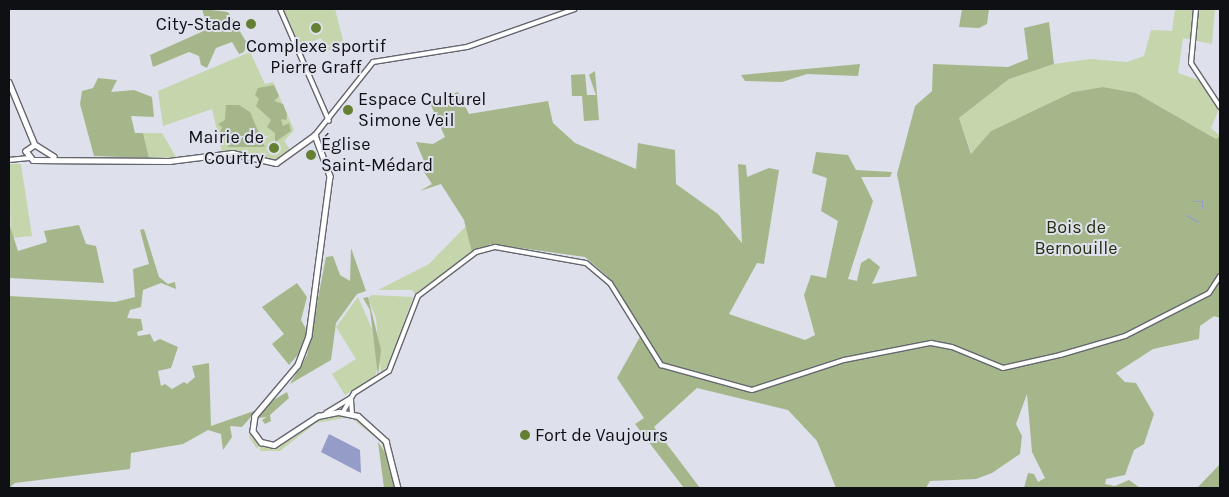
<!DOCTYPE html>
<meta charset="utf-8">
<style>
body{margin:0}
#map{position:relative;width:1229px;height:497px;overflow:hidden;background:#dee0eb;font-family:Karla,sans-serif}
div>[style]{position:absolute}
.green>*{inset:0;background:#c5d5ac}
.forest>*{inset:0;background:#a5b78a}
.water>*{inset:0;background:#959cc8}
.stream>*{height:1px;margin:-0.5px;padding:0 0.5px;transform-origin:0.5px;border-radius:0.5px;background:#959cc8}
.roads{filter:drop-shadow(1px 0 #64666f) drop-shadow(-1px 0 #64666f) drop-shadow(0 1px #64666f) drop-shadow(0 -1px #64666f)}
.tertiary>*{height:4px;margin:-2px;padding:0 2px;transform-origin:2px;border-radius:2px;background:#fff}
.secondary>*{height:4.5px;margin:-2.25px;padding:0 2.25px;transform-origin:2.25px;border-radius:2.25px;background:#fff}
.dots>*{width:14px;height:14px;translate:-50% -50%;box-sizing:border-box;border:2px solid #dee0eb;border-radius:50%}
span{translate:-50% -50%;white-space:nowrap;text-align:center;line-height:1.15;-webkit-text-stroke:4px #dee0eb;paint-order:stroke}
.poi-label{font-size:18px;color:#0f1014}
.right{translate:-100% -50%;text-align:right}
.left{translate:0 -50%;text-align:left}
.park-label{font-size:18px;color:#232e0b}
.frame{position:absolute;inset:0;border:10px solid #0f1014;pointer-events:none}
</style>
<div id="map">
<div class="green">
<div style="clip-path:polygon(282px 9px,335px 9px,344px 44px,327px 51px,321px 38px,300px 46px)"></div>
<div style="clip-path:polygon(1175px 9px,1215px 9px,1212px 44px,1183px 38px,1178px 73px,1198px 80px,1219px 109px,1211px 128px,1220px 136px,1216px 139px,1136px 93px,1103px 87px,1073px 92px,991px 131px,972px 155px,959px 118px,1009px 79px,1054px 64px,1090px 59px,1127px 62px,1144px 56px,1151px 30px,1172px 31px)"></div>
<div style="clip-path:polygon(250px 52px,265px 84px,273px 82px,294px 130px,284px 141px,292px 152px,274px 162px,238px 151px,222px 152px,212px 109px,163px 126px,158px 91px)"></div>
<div style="clip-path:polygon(143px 133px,162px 133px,176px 157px,149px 158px)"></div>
<div style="clip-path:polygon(9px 164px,21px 164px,32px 236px,11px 238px)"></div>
<div style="clip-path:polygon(466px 226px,472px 253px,415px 294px,412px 290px,378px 290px,429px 264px)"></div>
<div style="clip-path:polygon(372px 295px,413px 297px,391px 361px,381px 374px,376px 318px,368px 298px)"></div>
<div style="clip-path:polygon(358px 297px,372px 329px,378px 367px,375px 376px,345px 395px,332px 374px,356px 359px,336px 327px)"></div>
<div style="clip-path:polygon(337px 414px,352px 416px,363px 420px,384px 441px,397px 488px,381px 442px,350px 417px,316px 423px,280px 451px,260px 451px,260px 445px,257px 449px,249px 437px,251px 431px,262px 445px,280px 446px,319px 418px)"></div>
</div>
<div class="forest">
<div style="clip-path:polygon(202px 9px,228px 12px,247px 43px,244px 52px,239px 54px,232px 42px,216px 48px,207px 68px,201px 65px,199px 56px,189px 52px,153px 67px,150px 55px,208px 29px)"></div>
<div style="clip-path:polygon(962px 9px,989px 9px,987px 24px,979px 28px,959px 27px)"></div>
<div style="clip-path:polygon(1049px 22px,1054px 64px,1009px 79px,959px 118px,971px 154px,991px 131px,1073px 92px,1103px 87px,1136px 93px,1216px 139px,1220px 136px,1220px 318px,1214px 316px,1200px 326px,1199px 339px,1153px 349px,1116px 373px,1125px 382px,1136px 383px,1154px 414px,1144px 444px,1134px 450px,1125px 475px,1106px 479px,1105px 484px,1115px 486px,1129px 480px,1140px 488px,1024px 488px,1028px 473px,1034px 474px,1038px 482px,1045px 478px,1032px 452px,1027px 394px,1016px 424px,1022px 436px,1020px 454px,992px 473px,976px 479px,930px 481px,926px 488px,836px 488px,817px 441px,788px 410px,697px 388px,654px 427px,700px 488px,684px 488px,635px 424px,644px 418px,617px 378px,641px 335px,607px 276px,585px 257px,491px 244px,472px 253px,464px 220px,441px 184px,420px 191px,432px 184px,420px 166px,424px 161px,416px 142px,433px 144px,445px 137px,430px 103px,458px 92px,469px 114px,548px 101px,553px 123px,575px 143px,636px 169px,638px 143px,675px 150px,676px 184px,718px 214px,742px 243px,738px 164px,746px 165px,747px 177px,769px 168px,779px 170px,764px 264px,757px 263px,729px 314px,805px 340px,815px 335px,804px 295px,809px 281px,811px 275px,826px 278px,838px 221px,821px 211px,827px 178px,812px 173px,816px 152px,848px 155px,856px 170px,892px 172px,890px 177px,861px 177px,873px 201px,848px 279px,857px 281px,861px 263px,869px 258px,880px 267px,872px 284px,917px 276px,897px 174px,915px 106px,932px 91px,933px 64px,1008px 67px,1028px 59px,1024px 28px)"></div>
<div style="clip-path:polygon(860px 64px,858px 76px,807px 74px,782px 82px,745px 81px,741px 75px)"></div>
<div style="clip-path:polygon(595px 71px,599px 120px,584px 121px,582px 96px,572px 96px,571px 75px,585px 74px,587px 95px,596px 95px,589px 75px)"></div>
<div style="clip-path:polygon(98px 78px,117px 80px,111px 92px,134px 90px,152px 97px,154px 117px,131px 116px,135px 133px,143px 133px,149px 158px,94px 156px,80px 104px,82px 91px,93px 88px)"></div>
<div style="clip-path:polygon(274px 85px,279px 96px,274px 101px,283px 104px,287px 114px,286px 120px,281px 119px,283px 126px,289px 123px,291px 131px,275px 142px,275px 133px,267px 127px,271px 120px,256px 106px,259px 99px,255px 95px,258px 88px)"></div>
<div style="clip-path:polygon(226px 105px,239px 105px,250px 112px,265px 147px,228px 147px,230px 140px,220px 132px,222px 127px,218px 124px,225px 120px)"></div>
<div style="clip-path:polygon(9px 223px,18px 251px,47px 242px,44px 231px,79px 225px,86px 244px,96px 246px,104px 283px,9px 278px)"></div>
<div style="clip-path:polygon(144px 229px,159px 277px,168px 284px,175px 282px,176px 289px,161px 283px,143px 290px,141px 307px,130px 310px,127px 318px,141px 319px,143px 330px,137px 332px,138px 336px,150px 334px,154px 342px,160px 339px,178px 347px,171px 368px,158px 371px,161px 386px,165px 384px,172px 389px,184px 382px,187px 384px,195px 377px,192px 366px,209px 363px,211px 426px,257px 410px,242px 427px,230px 426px,232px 437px,223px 450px,221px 434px,208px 430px,183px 444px,131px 453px,130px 469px,15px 483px,9px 488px,9px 296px,115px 302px,135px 297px,133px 269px,149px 264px,140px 230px)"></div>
<div style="clip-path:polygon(351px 248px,366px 291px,357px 294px,336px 323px,331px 360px,290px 384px,307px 355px,326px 257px,333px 256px,340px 275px,350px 281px)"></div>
<div style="clip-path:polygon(297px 283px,307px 297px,301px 320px,307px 331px,301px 351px,289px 365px,272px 344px,284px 334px,262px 307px)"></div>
<div style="clip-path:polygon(368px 297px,381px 350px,378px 376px,370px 310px,363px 298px)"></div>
<div style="clip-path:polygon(287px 392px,289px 398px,270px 415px,271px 421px,265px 424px,262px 420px,267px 417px,258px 418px,267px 404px)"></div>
<div style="clip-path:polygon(378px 442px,388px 457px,395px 488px,384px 488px)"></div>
<div style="clip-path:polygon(1220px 464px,1220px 488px,1197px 488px,1200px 485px)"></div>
</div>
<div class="water">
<div style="clip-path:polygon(329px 434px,360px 450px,361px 473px,321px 452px)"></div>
</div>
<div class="stream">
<div style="left:1193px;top:201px;width:9px"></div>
<div style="left:1202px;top:201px;width:7px;rotate:90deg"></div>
<div style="left:1186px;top:215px;width:14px;rotate:30deg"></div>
</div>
<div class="roads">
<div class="tertiary">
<div style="left:280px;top:9px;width:122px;rotate:66.4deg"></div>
<div style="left:1196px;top:9px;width:54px;rotate:95.3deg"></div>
<div style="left:1191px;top:63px;width:53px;rotate:56.6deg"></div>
<div style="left:315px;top:135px;width:93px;rotate:-51.5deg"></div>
<div style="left:373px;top:62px;width:95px;rotate:-9.1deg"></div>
<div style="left:467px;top:47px;width:114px;rotate:-19.4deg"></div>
<div style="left:9px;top:160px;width:20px;rotate:-6deg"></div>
<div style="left:351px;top:400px;width:14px;rotate:86deg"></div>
<div style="left:343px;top:412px;width:22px;rotate:-60deg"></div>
<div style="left:354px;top:393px;width:41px;rotate:-32.2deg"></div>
<div style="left:389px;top:371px;width:80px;rotate:-68.9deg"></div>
<div style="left:418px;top:296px;width:73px;rotate:-37.2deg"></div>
<div style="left:476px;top:252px;width:20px;rotate:-15deg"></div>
<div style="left:495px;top:247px;width:92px;rotate:10deg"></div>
<div style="left:586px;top:263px;width:31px;rotate:40deg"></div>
<div style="left:610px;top:283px;width:97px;rotate:58.1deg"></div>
<div style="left:661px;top:365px;width:94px;rotate:15.4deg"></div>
<div style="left:752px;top:390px;width:97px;rotate:-18.1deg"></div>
<div style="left:844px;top:360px;width:89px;rotate:-11.1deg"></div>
<div style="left:931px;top:343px;width:21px;rotate:11deg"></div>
<div style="left:952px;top:347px;width:55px;rotate:22.4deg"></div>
<div style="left:1003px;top:368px;width:58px;rotate:-12.8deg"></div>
<div style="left:1060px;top:355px;width:68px;rotate:-16.3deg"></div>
<div style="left:1125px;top:336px;width:94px;rotate:-27.1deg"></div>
<div style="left:1209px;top:293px;width:20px;rotate:-57deg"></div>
<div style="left:326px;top:413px;width:29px;rotate:-31deg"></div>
</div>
<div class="secondary">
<div style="left:9px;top:82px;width:68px;rotate:67.6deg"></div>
<div style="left:54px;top:157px;width:22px;rotate:-148deg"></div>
<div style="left:35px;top:145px;width:11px;rotate:146deg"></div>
<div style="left:26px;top:151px;width:11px;rotate:52deg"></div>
<div style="left:33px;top:160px;width:136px;rotate:0.4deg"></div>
<div style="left:169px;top:161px;width:64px;rotate:-7.2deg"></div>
<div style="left:232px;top:153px;width:45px;rotate:12.8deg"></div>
<div style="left:276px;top:163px;width:48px;rotate:-35.7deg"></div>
<div style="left:315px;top:135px;width:44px;rotate:69.9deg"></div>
<div style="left:330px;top:176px;width:161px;rotate:97.5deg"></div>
<div style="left:309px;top:336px;width:31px;rotate:111deg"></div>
<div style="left:298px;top:365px;width:67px;rotate:130.1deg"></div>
<div style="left:255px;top:416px;width:15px;rotate:98deg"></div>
<div style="left:253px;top:431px;width:14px;rotate:54deg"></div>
<div style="left:261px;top:442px;width:13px;rotate:13deg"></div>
<div style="left:274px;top:445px;width:53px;rotate:-33.4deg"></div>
<div style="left:318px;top:416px;width:21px;rotate:-11deg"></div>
<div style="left:339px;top:412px;width:19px;rotate:12deg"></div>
<div style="left:358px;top:416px;width:38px;rotate:42deg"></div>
<div style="left:386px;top:441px;width:49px;rotate:75.7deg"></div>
</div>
</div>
<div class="dots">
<div style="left:251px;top:24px;background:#668033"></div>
<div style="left:316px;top:28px;background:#668033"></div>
<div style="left:348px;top:110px;background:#668033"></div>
<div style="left:274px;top:148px;background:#668033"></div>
<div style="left:311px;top:155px;background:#668033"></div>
<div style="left:525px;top:435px;background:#668033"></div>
</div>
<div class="poi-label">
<span class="right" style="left:241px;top:24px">City-Stade</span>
<span style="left:316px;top:57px">Complexe sportif<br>Pierre Graff</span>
<span class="left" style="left:358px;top:110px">Espace Culturel<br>Simone Veil</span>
<span class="right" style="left:264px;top:148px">Mairie de<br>Courtry</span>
<span class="left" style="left:321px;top:155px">Église<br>Saint-Médard</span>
<span class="left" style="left:535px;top:435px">Fort de Vaujours</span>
</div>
<div class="park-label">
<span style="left:1076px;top:238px">Bois de<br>Bernouille</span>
</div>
<div class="frame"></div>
</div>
